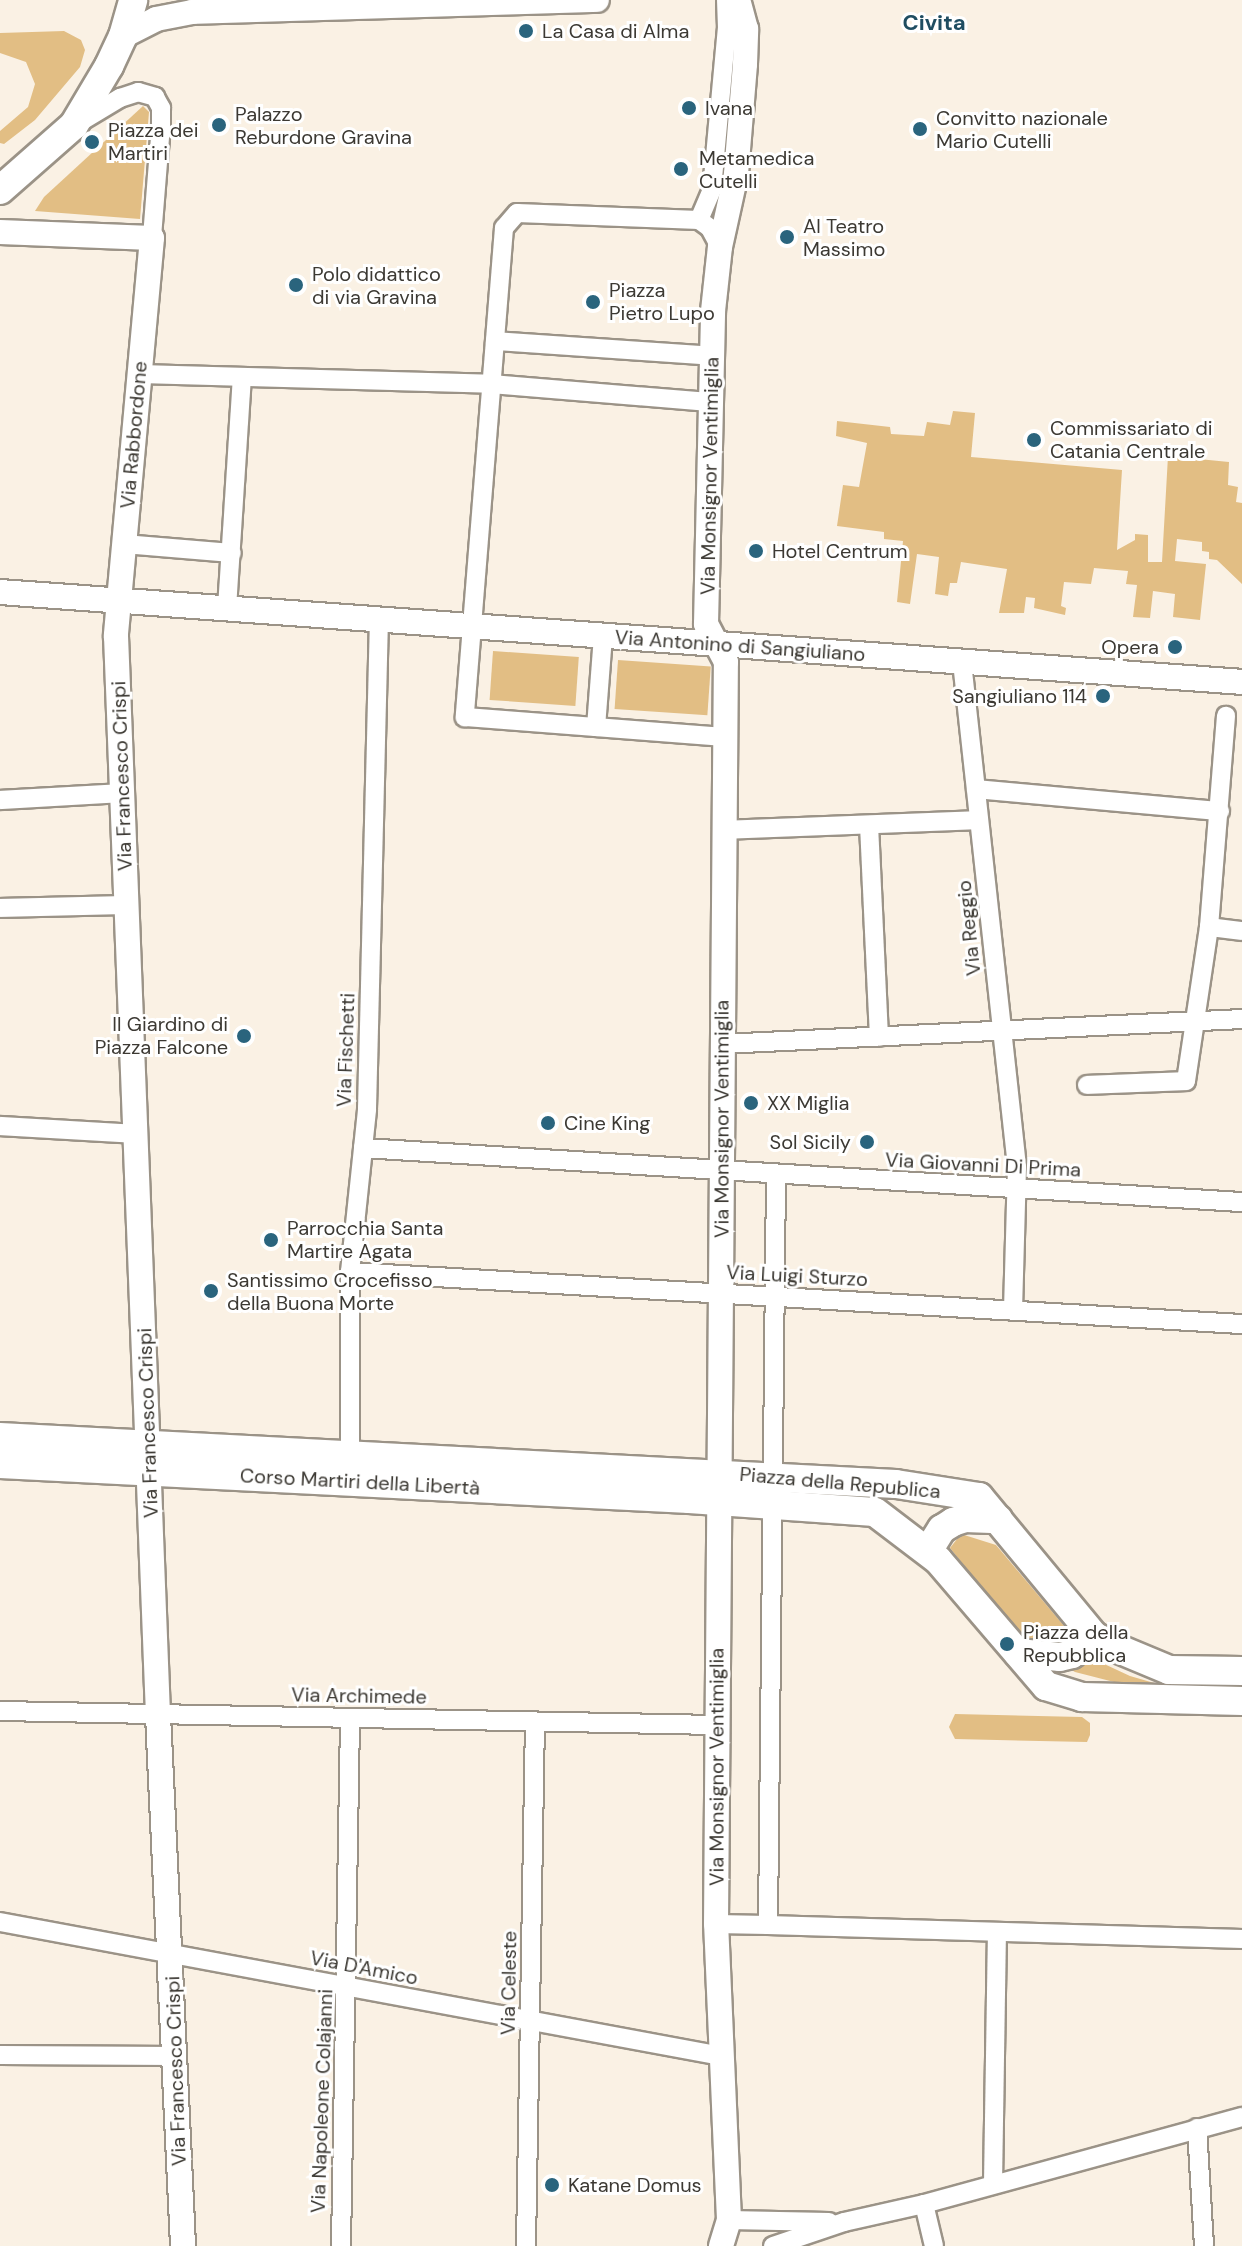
<!DOCTYPE html>
<meta charset="utf-8">
<style>
body{margin:0}
#map{position:relative;width:1242px;height:2246px;overflow:hidden;background:#faf1e4;font-family:"DM Sans",sans-serif}
div>[style]{position:absolute}
.green>*{inset:0;background:#e2be84;transform-origin:0 0}
.roads{filter:drop-shadow(2px 0 #9b9387) drop-shadow(-2px 0 #9b9387) drop-shadow(0 2px #9b9387) drop-shadow(0 -2px #9b9387)}
.minor>*{height:18px;margin:-9px;padding:0 9px;transform-origin:9px;border-radius:9px;background:#fff}
.secondary>*{height:24px;margin:-12px;padding:0 12px;transform-origin:12px;border-radius:12px;background:#fff}
.primary>*{height:28px;margin:-14px;padding:0 14px;transform-origin:14px;border-radius:14px;background:#fff}
.dots>*{width:22px;height:22px;translate:-50% -50%;box-sizing:border-box;border:4px solid #fff;border-radius:50%}
span{translate:-50% -50%;white-space:nowrap;text-align:center;line-height:1.15;-webkit-text-stroke:6px #fff;paint-order:stroke}
.poi-label{font-size:20px;color:#3c3933}
.left{translate:0 -50%;text-align:left}
.right{translate:-100% -50%;text-align:right}
.street-label{font-size:20px;color:#3c3933}
.neighbourhood-label{font-size:22px;color:#1f4d61;font-weight:700}
</style>
<div id="map">
<div class="green">
<div style="clip-path:polygon(64px 31px,81px 40px,85px 50px,80px 67px,35px 120px,4px 144px,0 143px,0 131px,28px 107px,35px 84px,26px 62px,0 53px,0 33px)"></div>
<div style="clip-path:polygon(143px 106px,149px 112px,140px 219px,35px 211px,44px 197px)"></div>
<div style="clip-path:polygon(953px 411px,975px 413px,971px 457px,1122px 470px,1117px 550px,1135px 540px,1135px 534px,1148px 535px,1148px 562px,1162px 562px,1168px 456px,1229px 462px,1228px 485px,1238px 487px,1236px 502px,1242px 503px,1242px 584px,1217px 560px,1209px 559px,1209px 552px,1202px 551px,1202px 542px,1177px 539px,1175px 561px,1206px 564px,1200px 620px,1173px 617px,1175px 594px,1153px 591px,1150px 618px,1133px 617px,1137px 585px,1126px 584px,1128px 571px,1094px 568px,1091px 584px,1064px 582px,1061px 606px,1066px 608px,1065px 615px,1034px 608px,1035px 598px,1026px 597px,1024px 613px,999px 613px,1007px 569px,961px 562px,957px 583px,950px 583px,948px 596px,935px 594px,939px 557px,917px 554px,910px 604px,897px 602px,903px 541px,884px 539px,884px 532px,837px 526px,843px 485px,859px 487px,867px 443px,836px 436px,837px 421px,890px 427px,891px 434px,924px 436px,927px 422px,950px 425px)"></div>
<div style="left:493px;top:651px;width:86px;height:49px;rotate:4deg"></div>
<div style="left:618px;top:660px;width:93px;height:49px;rotate:4deg"></div>
<div style="clip-path:polygon(961px 1534px,996px 1545px,1070px 1633px,1069px 1644px,1049px 1650px,1022px 1639px,950px 1548px)"></div>
<div style="clip-path:polygon(1087px 1656px,1130px 1676px,1161px 1685px,1160px 1689px,1118px 1683px,1075px 1672px,1061px 1664px)"></div>
<div style="clip-path:polygon(955px 1714px,1082px 1717px,1090px 1723px,1090px 1735px,1087px 1742px,955px 1739px,949px 1727px)"></div>
</div>
<div class="roads">
<div class="minor">
<div style="left:80px;top:122px;width:47px;rotate:-31deg"></div>
<div style="left:120px;top:98px;width:19px;rotate:-18deg"></div>
<div style="left:138px;top:92px;width:18px;rotate:16deg"></div>
<div style="left:155px;top:97px;width:13px;rotate:61deg"></div>
<div style="left:161px;top:108px;width:17px;rotate:90deg"></div>
<div style="left:161px;top:125px;width:113px;rotate:94.6deg"></div>
<div style="left:699px;top:220px;width:34px;rotate:-67deg"></div>
<div style="left:712px;top:189px;width:162px;rotate:-84.7deg"></div>
<div style="left:727px;top:28px;width:28px;rotate:-92deg"></div>
<div style="left:720px;top:247px;width:21px;rotate:-118deg"></div>
<div style="left:710px;top:228px;width:14px;rotate:-144deg"></div>
<div style="left:699px;top:220px;width:182px;rotate:-177.8deg"></div>
<div style="left:517px;top:213px;width:20px;rotate:131deg"></div>
<div style="left:504px;top:228px;width:491px;rotate:94.6deg"></div>
<div style="left:465px;top:717px;width:261px;rotate:4.4deg"></div>
<div style="left:495px;top:341px;width:219px;rotate:3.9deg"></div>
<div style="left:140px;top:374px;width:351px;rotate:1.6deg"></div>
<div style="left:491px;top:384px;width:222px;rotate:4.7deg"></div>
<div style="left:124px;top:544px;width:108px;rotate:4.8deg"></div>
<div style="left:227px;top:608px;width:231px;rotate:-86.3deg"></div>
<div style="left:962px;top:662px;width:508px;rotate:83.78deg"></div>
<div style="left:1017px;top:1167px;width:144px;rotate:91.6deg"></div>
<div style="left:596px;top:727px;width:92px;rotate:-85.6deg"></div>
<div style="left:976px;top:789px;width:245px;rotate:5.2deg"></div>
<div style="left:0;top:800px;width:123px;rotate:-3.3deg"></div>
<div style="left:869px;top:825px;width:212px;rotate:87.3deg"></div>
<div style="left:724px;top:830px;width:255px;rotate:-2.2deg"></div>
<div style="left:0;top:908px;width:127px;rotate:-1.4deg"></div>
<div style="left:1209px;top:927px;width:33px;rotate:7deg"></div>
<div style="left:722px;top:1044px;width:521px;rotate:-2.75deg"></div>
<div style="left:1087px;top:1085px;width:99px;rotate:-2.3deg"></div>
<div style="left:1186px;top:1081px;width:156px;rotate:-81.5deg"></div>
<div style="left:1209px;top:927px;width:212px;rotate:-85.4deg"></div>
<div style="left:0;top:1126px;width:137px;rotate:3.3deg"></div>
<div style="left:363px;top:1148px;width:881px;rotate:3.52deg"></div>
<div style="left:350px;top:1272px;width:894px;rotate:3.34deg"></div>
<div style="left:350px;top:1463px;width:191px;rotate:-90deg"></div>
<div style="left:350px;top:1272px;width:164px;rotate:-84deg"></div>
<div style="left:367px;top:1109px;width:490px;rotate:-88.6deg"></div>
<div style="left:0;top:1711px;width:717px;rotate:1.12deg"></div>
<div style="left:0;top:1922px;width:733px;rotate:10.53deg"></div>
<div style="left:716px;top:1924px;width:52px;rotate:1.1deg"></div>
<div style="left:768px;top:1925px;width:750px;rotate:-89.39deg"></div>
<div style="left:768px;top:1925px;width:474px;rotate:1.7deg"></div>
<div style="left:0;top:2055px;width:175px;rotate:0.3deg"></div>
<div style="left:1197px;top:2128px;width:118px;rotate:86.6deg"></div>
<div style="left:993px;top:2184px;width:252px;rotate:-89.1deg"></div>
<div style="left:924px;top:2204px;width:43px;rotate:76.6deg"></div>
<div style="left:729px;top:2220px;width:100px;rotate:1.1deg"></div>
<div style="left:341px;top:2246px;width:528px;rotate:-89.02deg"></div>
<div style="left:526px;top:2246px;width:524px;rotate:-89.02deg"></div>
<div style="left:773px;top:2246px;width:75px;rotate:-18.7deg"></div>
<div style="left:844px;top:2222px;width:82px;rotate:-12.7deg"></div>
<div style="left:924px;top:2204px;width:330px;rotate:-15.3deg"></div>
</div>
<div class="secondary">
<div style="left:123px;top:36px;width:37px;rotate:-27deg"></div>
<div style="left:156px;top:19px;width:37px;rotate:-11deg"></div>
<div style="left:192px;top:12px;width:405px;rotate:-1.7deg"></div>
<div style="left:0;top:232px;width:152px;rotate:2.3deg"></div>
<div style="left:152px;top:238px;width:400px;rotate:95.2deg"></div>
<div style="left:116px;top:636px;width:1080px;rotate:87.77deg"></div>
<div style="left:158px;top:1715px;width:532px;rotate:87.3deg"></div>
<div style="left:0;top:592px;width:1245px;rotate:4.14deg"></div>
<div style="left:721px;top:2246px;width:27px;rotate:-73deg"></div>
<div style="left:729px;top:2220px;width:296px;rotate:-92.5deg"></div>
<div style="left:716px;top:1924px;width:1262px;rotate:-89.55deg"></div>
<div style="left:726px;top:662px;width:43px;rotate:-117.8deg"></div>
<div style="left:706px;top:624px;width:313px;rotate:-88.7deg"></div>
<div style="left:713px;top:311px;width:64px;rotate:-83.8deg"></div>
<div style="left:720px;top:247px;width:75px;rotate:-77.6deg"></div>
<div style="left:736px;top:174px;width:110px;rotate:-85.3deg"></div>
<div style="left:745px;top:64px;width:35px;rotate:-88deg"></div>
<div style="left:746px;top:29px;width:30px;rotate:-105deg"></div>
</div>
<div class="primary">
<div style="left:0;top:190px;width:98px;rotate:-41.3deg"></div>
<div style="left:74px;top:125px;width:69px;rotate:-59.3deg"></div>
<div style="left:109px;top:66px;width:33px;rotate:-65deg"></div>
<div style="left:123px;top:36px;width:37px;rotate:-74deg"></div>
<div style="left:0;top:1437px;width:897px;rotate:3deg"></div>
<div style="left:896px;top:1484px;width:84px;rotate:8.9deg"></div>
<div style="left:979px;top:1497px;width:179px;rotate:50.4deg"></div>
<div style="left:1093px;top:1635px;width:19px;rotate:32deg"></div>
<div style="left:1109px;top:1645px;width:65px;rotate:22.6deg"></div>
<div style="left:1169px;top:1670px;width:73px;rotate:0.8deg"></div>
<div style="left:0;top:1464px;width:690px;rotate:2.91deg"></div>
<div style="left:689px;top:1499px;width:186px;rotate:4deg"></div>
<div style="left:875px;top:1512px;width:79px;rotate:37.3deg"></div>
<div style="left:938px;top:1560px;width:166px;rotate:49.4deg"></div>
<div style="left:1046px;top:1686px;width:38px;rotate:17deg"></div>
<div style="left:1082px;top:1697px;width:160px;rotate:1.4deg"></div>
<div style="left:928px;top:1551px;width:26px;rotate:-58deg"></div>
<div style="left:942px;top:1529px;width:13px;rotate:-32deg"></div>
<div style="left:953px;top:1522px;width:13px;rotate:-18deg"></div>
<div style="left:965px;top:1518px;width:33px;rotate:2deg"></div>
<div style="left:1018px;top:1653px;width:42px;rotate:5.4deg"></div>
<div style="left:1060px;top:1657px;width:12px;rotate:-14deg"></div>
<div style="left:1072px;top:1654px;width:28px;rotate:-42deg"></div>
</div>
</div>
<div class="dots">
<div style="left:526px;top:31px;background:#2a647d"></div>
<div style="left:689px;top:108px;background:#2a647d"></div>
<div style="left:219px;top:125px;background:#2a647d"></div>
<div style="left:920px;top:129px;background:#2a647d"></div>
<div style="left:92px;top:142px;background:#2a647d"></div>
<div style="left:681px;top:169px;background:#2a647d"></div>
<div style="left:787px;top:237px;background:#2a647d"></div>
<div style="left:296px;top:285px;background:#2a647d"></div>
<div style="left:593px;top:302px;background:#2a647d"></div>
<div style="left:1034px;top:440px;background:#2a647d"></div>
<div style="left:756px;top:551px;background:#2a647d"></div>
<div style="left:1175px;top:647px;background:#2a647d"></div>
<div style="left:1103px;top:696px;background:#2a647d"></div>
<div style="left:244px;top:1036px;background:#2a647d"></div>
<div style="left:751px;top:1103px;background:#2a647d"></div>
<div style="left:548px;top:1123px;background:#2a647d"></div>
<div style="left:867px;top:1142px;background:#2a647d"></div>
<div style="left:271px;top:1240px;background:#2a647d"></div>
<div style="left:211px;top:1291px;background:#2a647d"></div>
<div style="left:1007px;top:1644px;background:#2a647d"></div>
<div style="left:552px;top:2185px;background:#2a647d"></div>
</div>
<div class="poi-label">
<span class="left" style="left:542px;top:31px">La Casa di Alma</span>
<span class="left" style="left:705px;top:108px">Ivana</span>
<span class="left" style="left:235px;top:126px">Palazzo<br>Reburdone Gravina</span>
<span class="left" style="left:936px;top:130px">Convitto nazionale<br>Mario Cutelli</span>
<span class="left" style="left:108px;top:142px">Piazza dei<br>Martiri</span>
<span class="left" style="left:699px;top:170px">Metamedica<br>Cutelli</span>
<span class="left" style="left:803px;top:238px">Al Teatro<br>Massimo</span>
<span class="left" style="left:312px;top:286px">Polo didattico<br>di via Gravina</span>
<span class="left" style="left:609px;top:302px">Piazza<br>Pietro Lupo</span>
<span class="left" style="left:1050px;top:440px">Commissariato di<br>Catania Centrale</span>
<span class="left" style="left:772px;top:551px">Hotel Centrum</span>
<span class="right" style="left:1159px;top:647px">Opera</span>
<span class="right" style="left:1087px;top:696px">Sangiuliano 114</span>
<span class="right" style="left:228px;top:1036px">Il Giardino di<br>Piazza Falcone</span>
<span class="left" style="left:767px;top:1103px">XX Miglia</span>
<span class="left" style="left:564px;top:1123px">Cine King</span>
<span class="right" style="left:851px;top:1142px">Sol Sicily</span>
<span class="left" style="left:287px;top:1240px">Parrocchia Santa<br>Martire Agata</span>
<span class="left" style="left:227px;top:1292px">Santissimo Crocefisso<br>della Buona Morte</span>
<span class="left" style="left:1023px;top:1644px">Piazza della<br>Repubblica</span>
<span class="left" style="left:568px;top:2185px">Katane Domus</span>
</div>
<div class="street-label">
<span style="left:134px;top:435px;rotate:-85deg">Via Rabbordone</span>
<span style="left:710px;top:476px;rotate:-89deg">Via Monsignor Ventimiglia</span>
<span style="left:740px;top:646px;rotate:4deg">Via Antonino di Sangiuliano</span>
<span style="left:122px;top:776px;rotate:-92deg">Via Francesco Crispi</span>
<span style="left:969px;top:928px;rotate:-96deg">Via Reggio</span>
<span style="left:346px;top:1050px;rotate:-88deg">Via Fischetti</span>
<span style="left:722px;top:1119px;rotate:-90deg">Via Monsignor Ventimiglia</span>
<span style="left:983px;top:1165px;rotate:3deg">Via Giovanni Di Prima</span>
<span style="left:797px;top:1276px;rotate:3deg">Via Luigi Sturzo</span>
<span style="left:148px;top:1423px;rotate:-92deg">Via Francesco Crispi</span>
<span style="left:360px;top:1482px;rotate:3deg">Corso Martiri della Libertà</span>
<span style="left:840px;top:1483px;rotate:5deg">Piazza della Republica</span>
<span style="left:359px;top:1696px;rotate:1deg">Via Archimede</span>
<span style="left:717px;top:1767px;rotate:-90deg">Via Monsignor Ventimiglia</span>
<span style="left:364px;top:1968px;rotate:11deg">Via D'Amico</span>
<span style="left:509px;top:1983px;rotate:-89deg">Via Celeste</span>
<span style="left:176px;top:2071px;rotate:-92deg">Via Francesco Crispi</span>
<span style="left:322px;top:2101px;rotate:-88deg">Via Napoleone Colajanni</span>
</div>
<div class="neighbourhood-label">
<span style="left:934px;top:23px">Civita</span>
</div>
</div>
